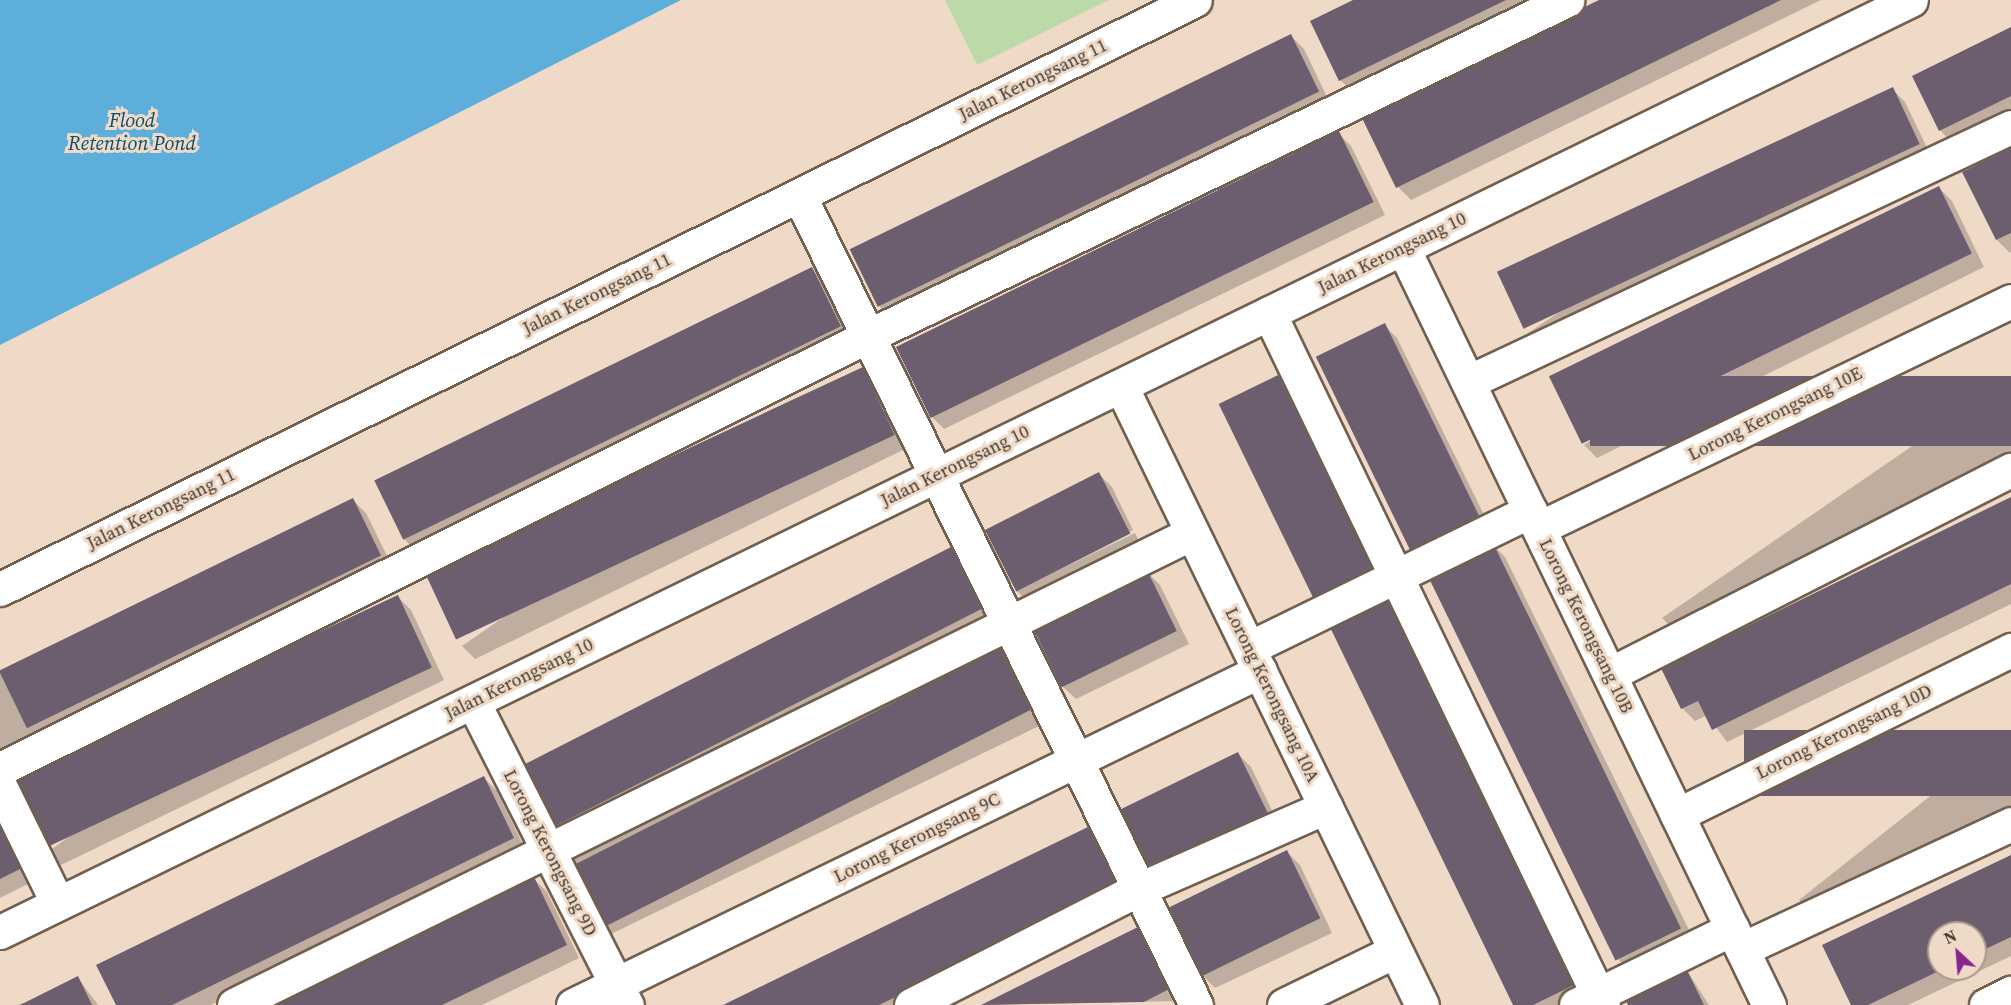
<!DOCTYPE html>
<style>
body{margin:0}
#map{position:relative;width:2011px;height:1005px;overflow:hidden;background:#efdac7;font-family:"Source Serif 4",serif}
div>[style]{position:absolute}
.green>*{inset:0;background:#bbdaa7}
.water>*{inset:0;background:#5daeda}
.shadow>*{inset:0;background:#0003}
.building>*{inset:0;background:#6c5d6f;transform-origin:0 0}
.roads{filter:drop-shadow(2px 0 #715f4f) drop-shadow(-2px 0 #715f4f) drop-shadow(0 2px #715f4f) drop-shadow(0 -2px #715f4f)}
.minor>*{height:33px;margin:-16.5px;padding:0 16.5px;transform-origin:16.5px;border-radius:16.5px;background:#fff}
span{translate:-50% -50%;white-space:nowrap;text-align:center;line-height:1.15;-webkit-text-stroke:6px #efdac7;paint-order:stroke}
.street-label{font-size:18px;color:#423932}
.water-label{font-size:20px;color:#0a4d6b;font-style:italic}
.north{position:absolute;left:1927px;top:921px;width:60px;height:60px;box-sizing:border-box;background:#efdac7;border:2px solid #aa9a8b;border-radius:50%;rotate:334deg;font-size:16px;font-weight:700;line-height:24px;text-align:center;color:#423932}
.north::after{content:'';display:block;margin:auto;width:21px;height:27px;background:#88258d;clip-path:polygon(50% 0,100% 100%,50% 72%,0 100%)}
</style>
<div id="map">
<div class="green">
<div style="clip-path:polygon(945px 0,1109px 0,977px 65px)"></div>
</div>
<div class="water">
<div style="clip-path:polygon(0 0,681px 0,0 345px)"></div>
</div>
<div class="shadow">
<div style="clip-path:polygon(1356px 0,1544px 0,1354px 93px,1340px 80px)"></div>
<div style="clip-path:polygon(1603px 0,1821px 0,1411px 200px,1398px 187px)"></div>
<div style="clip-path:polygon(2011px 29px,2011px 115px,1953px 144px,1940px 130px,1914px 76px)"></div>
<div style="clip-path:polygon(1291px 36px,1304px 49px,1331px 105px,892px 319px,879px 306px)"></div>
<div style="clip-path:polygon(1892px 89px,1905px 102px,1932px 158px,1541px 346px,1528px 333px)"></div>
<div style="clip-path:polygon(1338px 133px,1351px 146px,1385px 215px,944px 429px,931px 416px)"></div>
<div style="clip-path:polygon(2011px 150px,2011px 252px,2010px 253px,1997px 240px,1964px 172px)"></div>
<div style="clip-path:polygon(1939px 188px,1952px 201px,1984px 267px,1597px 458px,1584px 445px)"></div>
<div style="clip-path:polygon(812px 269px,825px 282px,853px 339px,419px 555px,406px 541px,378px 484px)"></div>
<div style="clip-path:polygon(1384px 325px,1397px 338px,1491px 529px,1426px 561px,1413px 548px)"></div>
<div style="clip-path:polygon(862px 369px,875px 382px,907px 448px,475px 659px,462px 646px)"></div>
<div style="clip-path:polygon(1278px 377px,1291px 390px,1385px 583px,1329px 611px)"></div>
<div style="clip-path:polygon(2011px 378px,2011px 466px,1675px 631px,1662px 618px)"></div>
<div style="clip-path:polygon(1099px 474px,1112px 487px,1133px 530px,1018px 590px,1135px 533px,1142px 547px,1028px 602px,1015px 589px)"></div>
<div style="clip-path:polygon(2011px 499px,2011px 604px,1727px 742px,1707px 715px,1695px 721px,1682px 708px,1715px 629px,1724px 639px)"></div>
<div style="clip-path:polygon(353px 500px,366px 513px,393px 568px,9px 758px,0 749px,0 674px)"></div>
<div style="clip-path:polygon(1492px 544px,1505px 557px,1695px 942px,1632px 973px,1619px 960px)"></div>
<div style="clip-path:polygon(955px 547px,998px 620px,558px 836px,545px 823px)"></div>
<div style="clip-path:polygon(1147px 572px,1160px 585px,1189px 644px,1076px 699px,1062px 686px)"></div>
<div style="clip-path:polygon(1384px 596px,1397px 609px,1586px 998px,1572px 1005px,1515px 1005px)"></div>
<div style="clip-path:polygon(398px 597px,411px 610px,444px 680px,61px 865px,48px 852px)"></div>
<div style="clip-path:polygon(1000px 649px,1013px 663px,1043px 724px,607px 936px,564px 862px)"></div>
<div style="clip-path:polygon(2011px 732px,2011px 816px,1812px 913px,1799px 900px)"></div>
<div style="clip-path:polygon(1238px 754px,1251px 767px,1280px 827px,1165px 883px)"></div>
<div style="clip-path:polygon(484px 778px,497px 791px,526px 851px,211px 1005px,118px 1005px)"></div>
<div style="clip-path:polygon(0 807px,38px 879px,0 898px)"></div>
<div style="clip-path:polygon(1090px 828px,1132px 901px,919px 1005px,726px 1005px)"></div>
<div style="clip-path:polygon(1287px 852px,1300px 865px,1332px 933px,1215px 988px,1202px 975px)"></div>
<div style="clip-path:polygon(evenodd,2011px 856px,2011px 956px,1908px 1005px,1853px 1005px,2011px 856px,1939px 933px,1975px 933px,1975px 969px,1939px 969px,1939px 933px)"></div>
<div style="clip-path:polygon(534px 879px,547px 892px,579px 958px,482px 1005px,275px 1005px)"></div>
<div style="clip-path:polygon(1140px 928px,1183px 1001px,984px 1005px)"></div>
<div style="clip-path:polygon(1684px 966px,1709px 1005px,1629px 1005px)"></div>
<div style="clip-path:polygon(78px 978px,98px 1005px,22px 1005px)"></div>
</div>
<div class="building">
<div style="clip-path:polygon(1353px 0,1506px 0,1339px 81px,1310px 21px)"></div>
<div style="clip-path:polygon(1599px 0,1781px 0,1396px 188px,1361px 116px)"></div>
<div style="clip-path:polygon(2011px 27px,2011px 96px,1939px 131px,1912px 76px)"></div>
<div style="left:1291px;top:34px;width:64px;height:491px;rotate:64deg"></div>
<div style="left:1893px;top:87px;width:63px;height:437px;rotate:65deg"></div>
<div style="left:1339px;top:131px;width:79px;height:493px;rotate:64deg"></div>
<div style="clip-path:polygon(2011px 148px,2011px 233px,1996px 240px,1962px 172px)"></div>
<div style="left:1939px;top:186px;width:75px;height:434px;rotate:64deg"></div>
<div style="left:812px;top:267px;width:66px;height:487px;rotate:64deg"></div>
<div style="left:1385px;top:323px;width:215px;height:77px;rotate:64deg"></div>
<div style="left:863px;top:367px;width:75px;height:484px;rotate:65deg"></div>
<div style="left:1278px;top:375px;width:217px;height:66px;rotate:64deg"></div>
<div style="left:2011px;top:376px;width:70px;height:421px;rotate:90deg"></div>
<div style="left:1099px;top:472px;width:69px;height:128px;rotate:63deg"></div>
<div style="clip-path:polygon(2011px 497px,2011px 584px,1712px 730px,1698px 701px,1681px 709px,1655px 656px,1715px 627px,1721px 639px)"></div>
<div style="left:353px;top:498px;width:64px;height:394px;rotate:64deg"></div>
<div style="left:1493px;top:543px;width:429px;height:73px;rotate:64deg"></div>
<div style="left:955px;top:545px;width:69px;height:493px;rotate:63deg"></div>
<div style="left:1147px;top:570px;width:68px;height:128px;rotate:64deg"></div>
<div style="clip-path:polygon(1384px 594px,1574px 985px,1533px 1005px,1513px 1005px,1327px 621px)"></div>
<div style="left:398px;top:595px;width:80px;height:428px;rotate:65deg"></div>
<div style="left:1000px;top:648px;width:69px;height:487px;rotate:63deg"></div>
<div style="left:2011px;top:730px;width:66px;height:267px;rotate:90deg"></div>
<div style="left:1238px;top:752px;width:69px;height:131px;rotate:64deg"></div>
<div style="clip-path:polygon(484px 776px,514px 838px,172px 1005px,116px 1005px,96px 965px)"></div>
<div style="clip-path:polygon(0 814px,26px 866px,0 879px)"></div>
<div style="clip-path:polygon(1090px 826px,1120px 888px,879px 1005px,723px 1005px)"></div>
<div style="left:1287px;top:850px;width:76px;height:132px;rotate:64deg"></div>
<div style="clip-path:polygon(2011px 855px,2011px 937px,1975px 954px,1975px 933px,1939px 933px,1943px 969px,1868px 1005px,1851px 1005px,1822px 945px)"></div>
<div style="clip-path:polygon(534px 877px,567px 945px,442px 1005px,271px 1005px)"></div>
<div style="clip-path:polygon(1140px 926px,1171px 988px,1144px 1002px,981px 1005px)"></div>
<div style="clip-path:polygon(1684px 964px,1704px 1005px,1628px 1005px,1622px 993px)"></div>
<div style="clip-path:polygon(78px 976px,92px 1005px,19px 1005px,24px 1003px)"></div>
</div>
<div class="roads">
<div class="minor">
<div style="left:799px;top:195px;width:902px;rotate:63.89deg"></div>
<div style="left:1403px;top:248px;width:841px;rotate:64.2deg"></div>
<div style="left:1269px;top:313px;width:768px;rotate:64.24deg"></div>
<div style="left:1468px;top:382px;width:600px;rotate:-25.16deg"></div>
<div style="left:1121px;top:386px;width:688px;rotate:64.07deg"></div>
<div style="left:1539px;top:528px;width:524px;rotate:-25.68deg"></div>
<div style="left:0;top:589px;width:1332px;rotate:-26.24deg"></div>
<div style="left:1249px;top:648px;width:313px;rotate:-26deg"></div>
<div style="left:1610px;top:674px;width:450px;rotate:-27deg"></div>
<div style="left:473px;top:702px;width:340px;rotate:63.1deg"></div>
<div style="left:0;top:769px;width:970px;rotate:-26.51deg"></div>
<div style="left:868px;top:336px;width:776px;rotate:-25.67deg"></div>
<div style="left:0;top:786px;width:131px;rotate:63.8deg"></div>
<div style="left:1677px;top:815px;width:373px;rotate:-26.3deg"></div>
<div style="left:0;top:932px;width:2126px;rotate:-26deg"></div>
<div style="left:1742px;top:949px;width:297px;rotate:-24.9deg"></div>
<div style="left:234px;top:1005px;width:1068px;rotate:-26.23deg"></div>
<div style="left:573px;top:1005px;width:764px;rotate:-25.93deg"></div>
<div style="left:911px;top:1005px;width:256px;rotate:-27deg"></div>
<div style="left:1139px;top:889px;width:204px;rotate:-23.7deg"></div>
<div style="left:1284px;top:1005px;width:123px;rotate:-25.9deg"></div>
<div style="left:1576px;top:1005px;width:174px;rotate:-26deg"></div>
<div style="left:1986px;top:1005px;width:28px;rotate:-26deg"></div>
</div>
</div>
<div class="street-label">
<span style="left:1033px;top:80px;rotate:-26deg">Jalan Kerongsang 11</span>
<span style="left:1392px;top:253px;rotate:-26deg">Jalan Kerongsang 10</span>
<span style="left:597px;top:294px;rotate:-26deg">Jalan Kerongsang 11</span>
<span style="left:1775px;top:414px;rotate:-26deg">Lorong Kerongsang 10E</span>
<span style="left:955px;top:466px;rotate:-26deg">Jalan Kerongsang 10</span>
<span style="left:161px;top:509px;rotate:-26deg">Jalan Kerongsang 11</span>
<span style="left:1586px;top:626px;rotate:64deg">Lorong Kerongsang 10B</span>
<span style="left:519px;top:679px;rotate:-26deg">Jalan Kerongsang 10</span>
<span style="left:1272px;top:695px;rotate:64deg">Lorong Kerongsang 10A</span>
<span style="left:1844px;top:732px;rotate:-26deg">Lorong Kerongsang 10D</span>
<span style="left:917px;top:838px;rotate:-26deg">Lorong Kerongsang 9C</span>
<span style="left:550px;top:853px;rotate:63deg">Lorong Kerongsang 9D</span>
</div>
<div class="water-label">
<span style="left:132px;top:132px">Flood<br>Retention Pond</span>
</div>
<div class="north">N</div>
</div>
